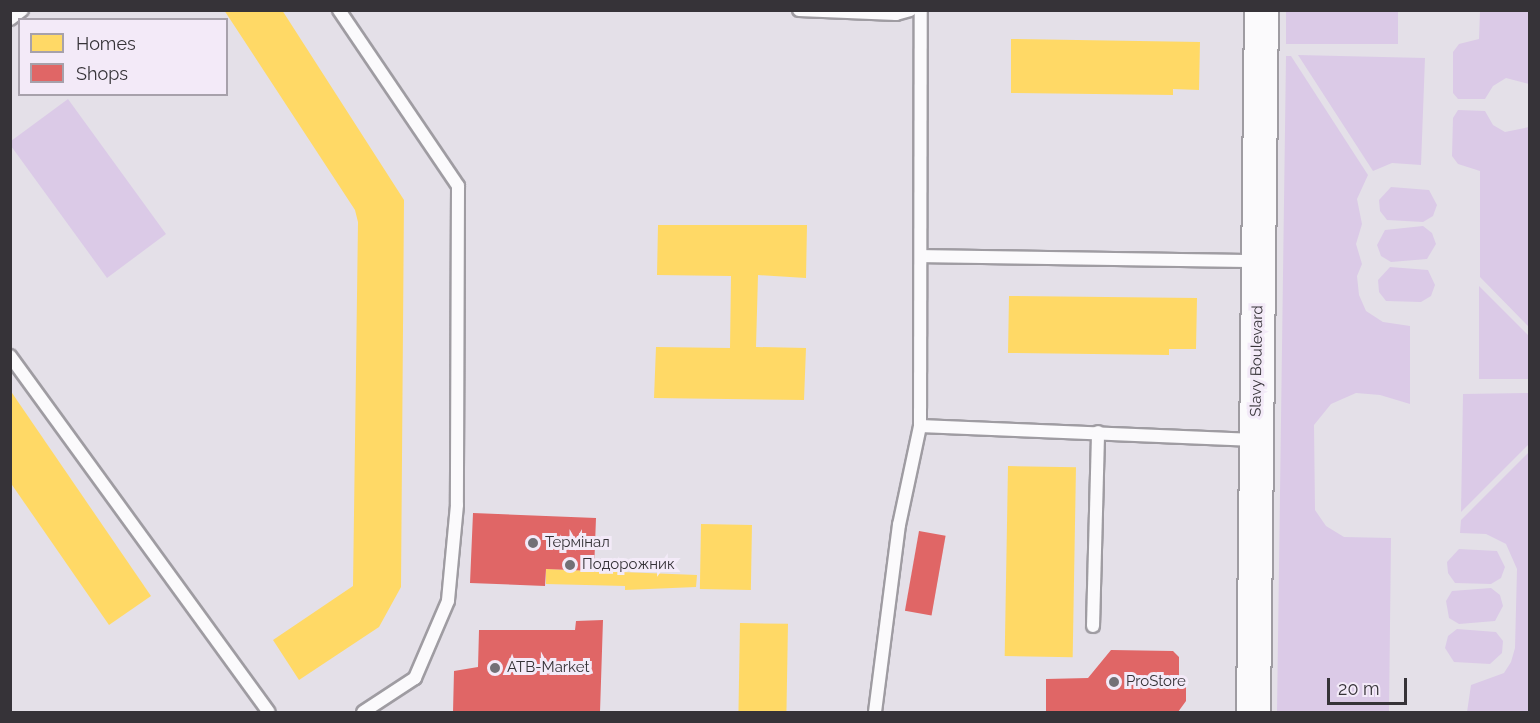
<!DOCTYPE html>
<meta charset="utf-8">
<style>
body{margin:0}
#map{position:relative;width:1540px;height:723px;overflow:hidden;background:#e4e0e8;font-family:Raleway,sans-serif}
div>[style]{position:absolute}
.green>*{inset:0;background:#dbcae7;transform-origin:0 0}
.homes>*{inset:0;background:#ffd966;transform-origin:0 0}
.shops>*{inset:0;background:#e06666;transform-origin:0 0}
.roads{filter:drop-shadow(2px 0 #9f9ca2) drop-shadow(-2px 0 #9f9ca2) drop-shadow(0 2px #9f9ca2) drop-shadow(0 -2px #9f9ca2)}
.service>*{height:12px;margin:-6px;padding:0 6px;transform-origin:6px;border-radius:6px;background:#fbfafc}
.secondary>*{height:33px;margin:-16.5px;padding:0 16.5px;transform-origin:16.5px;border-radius:16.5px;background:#fbfafc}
.dots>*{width:16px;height:16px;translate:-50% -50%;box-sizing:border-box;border:3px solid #f3eaf8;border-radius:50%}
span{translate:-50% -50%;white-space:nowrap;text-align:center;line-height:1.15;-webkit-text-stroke:6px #f3eaf8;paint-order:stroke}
.street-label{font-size:15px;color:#363338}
.poi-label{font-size:15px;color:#363338}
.left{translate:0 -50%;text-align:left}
.frame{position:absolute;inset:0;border:12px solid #363338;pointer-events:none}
.legend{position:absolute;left:18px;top:18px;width:210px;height:78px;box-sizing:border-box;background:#f3eaf8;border:2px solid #a7a1ab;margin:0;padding:8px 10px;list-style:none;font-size:18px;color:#363338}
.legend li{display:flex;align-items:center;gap:12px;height:30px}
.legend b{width:30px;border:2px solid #a7a1ab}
.scale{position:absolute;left:1327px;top:678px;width:80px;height:27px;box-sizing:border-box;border:3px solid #363338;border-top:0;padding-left:8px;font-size:18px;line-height:21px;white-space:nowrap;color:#363338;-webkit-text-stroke:4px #f3eaf8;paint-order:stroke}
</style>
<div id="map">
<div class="green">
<div style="left:1286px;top:11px;width:112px;height:33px"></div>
<div style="clip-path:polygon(1480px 11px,1529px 11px,1529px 84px,1506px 78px,1493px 86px,1485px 99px,1458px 99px,1453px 93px,1453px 52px,1459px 44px,1479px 39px)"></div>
<div style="clip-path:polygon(1298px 55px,1425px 58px,1421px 165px,1392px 163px,1373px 171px)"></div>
<div style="clip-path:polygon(1286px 56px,1291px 56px,1368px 175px,1357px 199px,1362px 224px,1356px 244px,1362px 264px,1357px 276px,1359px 295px,1366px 311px,1383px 322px,1410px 326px,1410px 404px,1380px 395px,1356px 393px,1331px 404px,1314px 425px,1315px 510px,1326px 526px,1344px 537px,1391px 538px,1389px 712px,1277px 712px)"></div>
<div style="clip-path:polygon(68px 99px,166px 234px,107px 278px,11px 146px,11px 141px)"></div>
<div style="clip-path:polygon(1458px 110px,1485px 111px,1493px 125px,1505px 132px,1529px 127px,1529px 327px,1480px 277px,1480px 171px,1458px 164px,1452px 156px,1453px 118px)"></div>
<div style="clip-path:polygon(1391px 187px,1429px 190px,1437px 205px,1433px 216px,1423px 222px,1387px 220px,1380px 211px,1379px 200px)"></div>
<div style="clip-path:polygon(1423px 226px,1432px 233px,1436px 244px,1427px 259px,1391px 262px,1381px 256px,1377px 245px,1385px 230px)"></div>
<div style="clip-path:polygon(1390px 267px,1428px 270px,1435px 285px,1431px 296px,1421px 302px,1386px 301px,1379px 292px,1378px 280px)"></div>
<div style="clip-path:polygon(1479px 286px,1529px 336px,1529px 379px,1479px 379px)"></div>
<div style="clip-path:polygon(1529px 393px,1529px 444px,1461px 512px,1463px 394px)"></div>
<div style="clip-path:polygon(1529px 452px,1529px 712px,1467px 712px,1471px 685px,1504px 673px,1511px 662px,1515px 648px,1517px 569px,1506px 544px,1486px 534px,1460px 533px,1461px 520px)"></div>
<div style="clip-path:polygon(1459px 549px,1497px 551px,1505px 567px,1501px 578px,1491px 584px,1455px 583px,1448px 573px,1447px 562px)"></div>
<div style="clip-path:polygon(1491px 588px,1500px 595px,1503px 606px,1495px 621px,1459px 624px,1449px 618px,1446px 601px,1452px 591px)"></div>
<div style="clip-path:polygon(1457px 629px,1496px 632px,1503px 641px,1502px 653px,1490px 664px,1454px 662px,1445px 648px,1448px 636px)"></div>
</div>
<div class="homes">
<div style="clip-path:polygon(224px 10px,282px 10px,404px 200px,401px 587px,379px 627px,299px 680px,273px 640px,353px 586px,358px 222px,355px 210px)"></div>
<div style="clip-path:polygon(1011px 39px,1200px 42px,1199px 90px,1173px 89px,1173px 95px,1011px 93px)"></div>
<div style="clip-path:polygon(658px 225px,807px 225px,806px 278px,758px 275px,756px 347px,806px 348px,804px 400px,654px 398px,656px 347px,730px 348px,731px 276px,657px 275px)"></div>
<div style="clip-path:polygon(1009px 296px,1197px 298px,1196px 349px,1169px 349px,1169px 355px,1008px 353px)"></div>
<div style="clip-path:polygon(10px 390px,151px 596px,109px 625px,10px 482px)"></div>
<div style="left:1008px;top:466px;width:68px;height:190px;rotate:1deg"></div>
<div style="left:701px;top:524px;width:51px;height:65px;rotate:1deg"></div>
<div style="clip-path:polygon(546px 569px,697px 575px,696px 587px,625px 590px,625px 586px,546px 584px)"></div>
<div style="left:740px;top:623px;width:48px;height:89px;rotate:1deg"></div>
</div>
<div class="shops">
<div style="clip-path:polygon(473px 513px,596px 518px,594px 571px,546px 569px,545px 586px,470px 583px)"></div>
<div style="left:919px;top:531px;width:27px;height:81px;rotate:10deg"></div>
<div style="clip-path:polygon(603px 620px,600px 712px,453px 712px,454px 671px,478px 667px,479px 630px,575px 630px,576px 621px)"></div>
<div style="clip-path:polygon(1111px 650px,1173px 651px,1179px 657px,1179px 678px,1186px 685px,1186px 701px,1178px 712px,1046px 712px,1046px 679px,1088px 678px)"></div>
</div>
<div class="roads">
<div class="service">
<div style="left:339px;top:10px;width:212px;rotate:55.9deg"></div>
<div style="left:458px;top:186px;width:319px;rotate:90.2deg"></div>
<div style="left:457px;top:505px;width:96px;rotate:95.4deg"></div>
<div style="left:448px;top:601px;width:84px;rotate:113.2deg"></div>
<div style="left:415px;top:678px;width:62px;rotate:146.8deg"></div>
<div style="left:799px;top:10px;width:97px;rotate:2.4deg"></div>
<div style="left:896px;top:14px;width:15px;rotate:-16deg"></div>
<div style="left:10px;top:19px;width:15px;rotate:-37deg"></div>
<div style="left:922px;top:256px;width:335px;rotate:0.9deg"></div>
<div style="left:10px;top:356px;width:440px;rotate:54deg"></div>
<div style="left:920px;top:426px;width:335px;rotate:2.4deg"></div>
<div style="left:1093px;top:626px;width:194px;rotate:-88.5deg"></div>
<div style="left:875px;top:712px;width:189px;rotate:-82.7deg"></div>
<div style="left:899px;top:525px;width:101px;rotate:-78deg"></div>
<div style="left:920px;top:426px;width:416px;rotate:-89.9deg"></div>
</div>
<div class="secondary">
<div style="left:1253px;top:712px;width:702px;rotate:-89.35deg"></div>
</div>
</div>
<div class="dots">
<div style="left:533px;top:543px;background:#737076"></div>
<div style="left:570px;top:565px;background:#737076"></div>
<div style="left:495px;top:668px;background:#737076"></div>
<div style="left:1114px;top:682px;background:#737076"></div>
</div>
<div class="street-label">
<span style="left:1257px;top:361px;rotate:-89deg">Slavy Boulevard</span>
</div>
<div class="poi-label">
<span class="left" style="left:545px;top:543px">Термінал</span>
<span class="left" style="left:582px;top:565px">Подорожник</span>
<span class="left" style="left:507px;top:668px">ATB-Market</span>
<span class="left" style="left:1126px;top:682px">ProStore</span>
</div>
<div class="frame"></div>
<ul class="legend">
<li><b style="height:16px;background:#ffd966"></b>Homes</li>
<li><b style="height:16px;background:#e06666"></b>Shops</li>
</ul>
<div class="scale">20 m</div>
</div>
